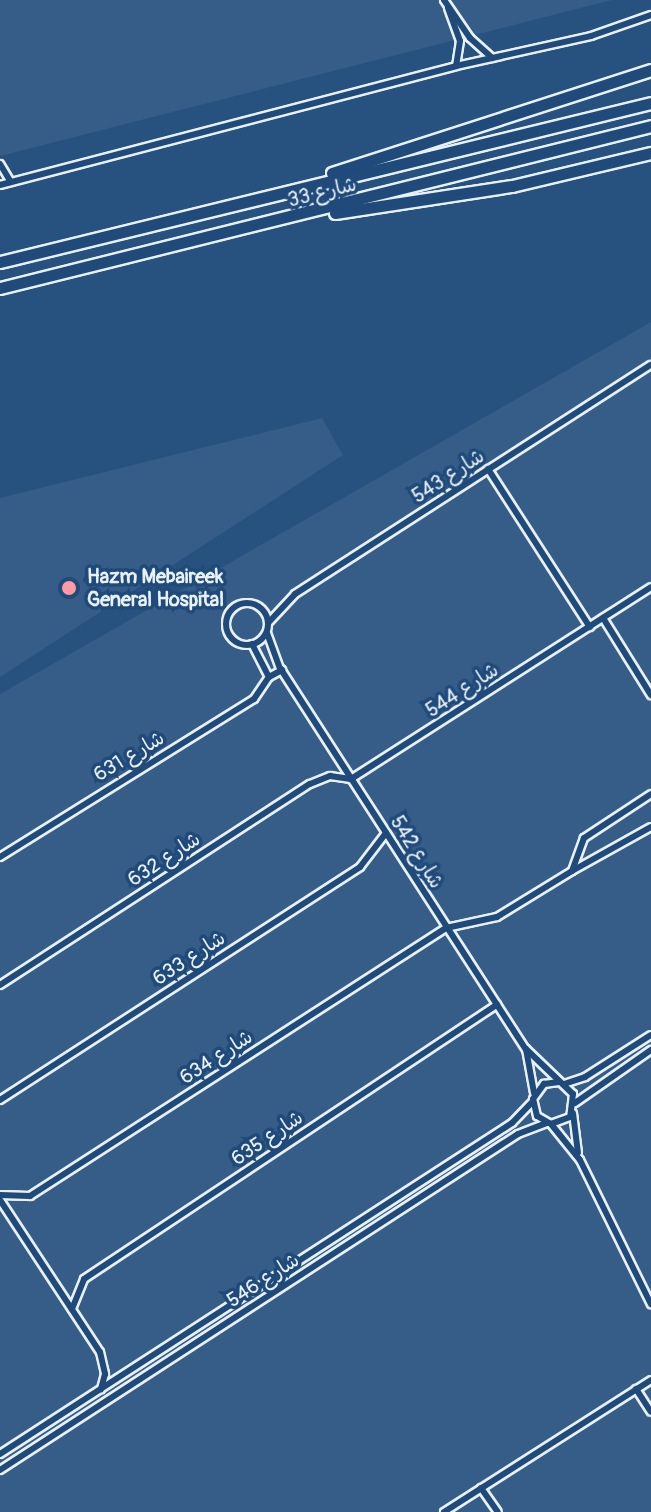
<!DOCTYPE html>
<meta charset="utf-8">
<style>
body{margin:0}
#map{position:relative;width:651px;height:1512px;overflow:hidden;background:#27517f;font-family:Pangolin,"Playpen Sans Arabic",sans-serif}
div>[style]{position:absolute}
.built>*{inset:0;background:#355d88}
.roads{filter:drop-shadow(2px 0 #e8f1f8) drop-shadow(-2px 0 #e8f1f8) drop-shadow(0 2px #e8f1f8) drop-shadow(0 -2px #e8f1f8)}
.street>*{height:6px;margin:-3px;padding:0 3px;transform-origin:3px;border-radius:3px;background:#1f4a7a}
.street>.ring{margin:-3px;padding:0;box-sizing:content-box;background:none;border:6px solid #1f4a7a;border-radius:50%}
.highway>*{height:11px;margin:-5.5px;padding:0 5.5px;transform-origin:5.5px;border-radius:5.5px;background:#1f4a7a}
.dots>*{width:22px;height:22px;translate:-50% -50%;box-sizing:border-box;border:4px solid #1f4a7a;border-radius:50%}
span{translate:-50% -50%;white-space:nowrap;text-align:center;line-height:1.15;-webkit-text-stroke:7px #1f4a7a;paint-order:stroke}
.street-label{font-size:20px;color:#e8f1f8}
.poi-label{font-size:20px;color:#e8f1f8;font-weight:700}
.left{translate:0 -50%;text-align:left}
</style>
<div id="map">
<div class="built">
<div style="clip-path:polygon(0 0,612px 0,0 156px)"></div>
<div style="clip-path:polygon(651px 322px,651px 1512px,0 1512px,0 694px)"></div>
<div style="clip-path:polygon(322px 418px,343px 455px,0 677px,0 498px)"></div>
</div>
<div class="roads">
<div class="street">
<div style="left:444px;top:0;width:46px;rotate:55.6deg"></div>
<div style="left:470px;top:38px;width:30px;rotate:42deg"></div>
<div style="left:448px;top:8px;width:35px;rotate:70deg"></div>
<div style="left:460px;top:41px;width:25px;rotate:99deg"></div>
<div style="left:0;top:164px;width:21px;rotate:59deg"></div>
<div style="left:0;top:185px;width:471px;rotate:-14.6deg"></div>
<div style="left:456px;top:66px;width:138px;rotate:-12.5deg"></div>
<div style="left:591px;top:36px;width:64px;rotate:-19.3deg"></div>
<div style="left:488px;top:469px;width:188px;rotate:57.2deg"></div>
<div class="ring" style="left:226px;top:603px;width:36px;height:36px"></div>
<div style="left:603px;top:618px;width:91px;rotate:58.1deg"></div>
<div style="left:269px;top:622px;width:38px;rotate:-47deg"></div>
<div style="left:295px;top:594px;width:423px;rotate:-32.8deg"></div>
<div style="left:267px;top:633px;width:37px;rotate:70deg"></div>
<div style="left:280px;top:668px;width:454px;rotate:57.2deg"></div>
<div style="left:526px;top:1049px;width:65px;rotate:43.8deg"></div>
<div style="left:573px;top:1094px;width:23px;rotate:97deg"></div>
<div style="left:570px;top:1117px;width:20px;rotate:160deg"></div>
<div style="left:551px;top:1124px;width:16px;rotate:-150deg"></div>
<div style="left:537px;top:1116px;width:17px;rotate:-103deg"></div>
<div style="left:533px;top:1099px;width:19px;rotate:-54deg"></div>
<div style="left:544px;top:1084px;width:15px;rotate:-8deg"></div>
<div style="left:252px;top:644px;width:37px;rotate:63deg"></div>
<div style="left:269px;top:677px;width:15px;rotate:-28deg"></div>
<div style="left:0;top:857px;width:299px;rotate:-31.9deg"></div>
<div style="left:254px;top:699px;width:27px;rotate:-56deg"></div>
<div style="left:572px;top:871px;width:90px;rotate:-29.1deg"></div>
<div style="left:0;top:985px;width:369px;rotate:-33deg"></div>
<div style="left:310px;top:784px;width:22px;rotate:-22deg"></div>
<div style="left:330px;top:776px;width:21px;rotate:8deg"></div>
<div style="left:351px;top:779px;width:356px;rotate:-32.6deg"></div>
<div style="left:526px;top:1049px;width:45px;rotate:79.7deg"></div>
<div style="left:564px;top:1084px;width:22px;rotate:-18deg"></div>
<div style="left:585px;top:1077px;width:78px;rotate:-32.5deg"></div>
<div style="left:0;top:1100px;width:429px;rotate:-32.9deg"></div>
<div style="left:360px;top:867px;width:43px;rotate:-52.6deg"></div>
<div style="left:575px;top:1103px;width:93px;rotate:-34.9deg"></div>
<div style="left:573px;top:1113px;width:40px;rotate:82.9deg"></div>
<div style="left:551px;top:1124px;width:46px;rotate:51.1deg"></div>
<div style="left:580px;top:1160px;width:161px;rotate:63.8deg"></div>
<div style="left:0;top:1195px;width:30px;rotate:2deg"></div>
<div style="left:30px;top:1196px;width:495px;rotate:-32.8deg"></div>
<div style="left:446px;top:928px;width:52px;rotate:-12.2deg"></div>
<div style="left:497px;top:917px;width:88px;rotate:-31.5deg"></div>
<div style="left:572px;top:871px;width:35px;rotate:-70deg"></div>
<div style="left:584px;top:838px;width:80px;rotate:-33.3deg"></div>
<div style="left:0;top:1200px;width:182px;rotate:56.7deg"></div>
<div style="left:100px;top:1352px;width:23px;rotate:77deg"></div>
<div style="left:105px;top:1374px;width:16px;rotate:105deg"></div>
<div style="left:72px;top:1309px;width:32px;rotate:-68deg"></div>
<div style="left:84px;top:1279px;width:496px;rotate:-33.6deg"></div>
<div style="left:636px;top:1389px;width:27px;rotate:57deg"></div>
<div style="left:0;top:1454px;width:610px;rotate:-32.88deg"></div>
<div style="left:512px;top:1123px;width:29px;rotate:-46deg"></div>
<div style="left:0;top:1470px;width:617px;rotate:-32.97deg"></div>
<div style="left:518px;top:1134px;width:31px;rotate:-21deg"></div>
<div style="left:481px;top:1488px;width:29px;rotate:55deg"></div>
<div style="left:444px;top:1512px;width:246px;rotate:-32.5deg"></div>
</div>
<div class="highway">
<div style="left:332px;top:173px;width:335px;rotate:-17.9deg"></div>
<div style="left:335px;top:213px;width:179px;rotate:-8.7deg"></div>
<div style="left:512px;top:186px;width:143px;rotate:-13.4deg"></div>
<div style="left:0;top:262px;width:670px;rotate:-13.73deg"></div>
<div style="left:0;top:288px;width:671px;rotate:-13.97deg"></div>
</div>
</div>
<div class="dots">
<div style="left:69px;top:588px;background:#ff9aa2"></div>
</div>
<div class="street-label">
<span style="left:322px;top:192px;rotate:-14deg">شارع 33</span>
<span style="left:448px;top:476px;rotate:-33deg">شارع 543</span>
<span style="left:462px;top:690px;rotate:-33deg">شارع 544</span>
<span style="left:129px;top:756px;rotate:-31deg">شارع 631</span>
<span style="left:417px;top:852px;rotate:58deg">شارع 542</span>
<span style="left:164px;top:859px;rotate:-33deg">شارع 632</span>
<span style="left:189px;top:958px;rotate:-33deg">شارع 633</span>
<span style="left:216px;top:1057px;rotate:-33deg">شارع 634</span>
<span style="left:267px;top:1138px;rotate:-34deg">شارع 635</span>
<span style="left:263px;top:1280px;rotate:-33deg">شارع 546</span>
</div>
<div class="poi-label">
<span class="left" style="left:87px;top:588px">Hazm Mebaireek<br>General Hospital</span>
</div>
</div>
